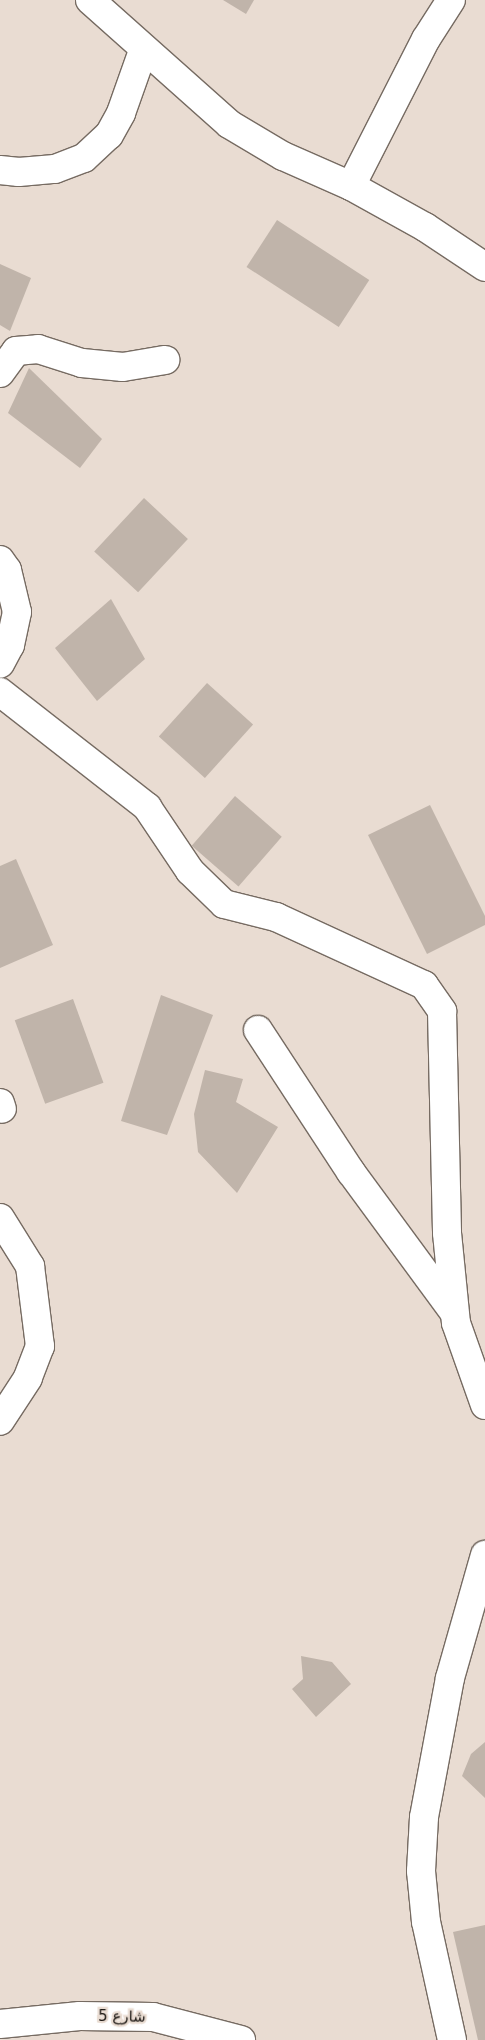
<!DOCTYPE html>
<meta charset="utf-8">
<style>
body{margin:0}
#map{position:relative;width:485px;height:2040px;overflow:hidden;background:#e9dcd2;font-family:"DejaVu Sans","Noto Naskh Arabic",sans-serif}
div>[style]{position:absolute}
.building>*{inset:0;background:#c0b4aa;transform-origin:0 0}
.roads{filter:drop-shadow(1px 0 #766b62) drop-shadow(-1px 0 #766b62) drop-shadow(0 1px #766b62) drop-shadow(0 -1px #766b62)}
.minor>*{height:28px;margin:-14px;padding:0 14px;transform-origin:14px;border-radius:14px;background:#fff}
span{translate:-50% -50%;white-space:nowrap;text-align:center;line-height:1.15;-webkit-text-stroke:4.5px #e9dcd2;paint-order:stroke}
.street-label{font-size:15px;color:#191511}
</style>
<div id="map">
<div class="building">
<div style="clip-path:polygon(223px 0,254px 0,246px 14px)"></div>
<div style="left:277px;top:220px;width:110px;height:56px;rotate:33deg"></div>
<div style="clip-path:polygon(0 264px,31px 278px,10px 331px,0 325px)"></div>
<div style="clip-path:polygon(29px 368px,102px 439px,80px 468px,8px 413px)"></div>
<div style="left:144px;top:498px;width:60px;height:73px;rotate:43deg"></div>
<div style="clip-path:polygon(111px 599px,145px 659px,97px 701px,55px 648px)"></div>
<div style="left:207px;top:683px;width:62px;height:72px;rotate:42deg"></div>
<div style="left:235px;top:796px;width:62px;height:66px;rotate:41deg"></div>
<div style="clip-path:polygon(430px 805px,485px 916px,485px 925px,427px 954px,368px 835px)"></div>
<div style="clip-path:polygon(16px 859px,53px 945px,0 968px,0 866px)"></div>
<div style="clip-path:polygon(161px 995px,213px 1015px,167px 1135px,121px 1121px)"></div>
<div style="left:73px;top:999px;width:89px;height:62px;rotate:70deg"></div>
<div style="clip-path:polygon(205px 1070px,243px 1079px,236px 1102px,278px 1127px,237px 1193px,198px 1152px,194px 1114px)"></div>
<div style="clip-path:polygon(301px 1656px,332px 1662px,351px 1684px,316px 1717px,292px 1689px,303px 1679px)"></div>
<div style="clip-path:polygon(485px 1742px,485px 1798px,462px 1776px,471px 1754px)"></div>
<div style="clip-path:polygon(485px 1925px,485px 2040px,478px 2040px,453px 1932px)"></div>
</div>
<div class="roads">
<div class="minor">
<div style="left:90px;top:0;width:186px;rotate:41.7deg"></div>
<div style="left:229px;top:124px;width:63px;rotate:30.7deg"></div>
<div style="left:283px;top:156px;width:74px;rotate:23.8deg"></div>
<div style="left:351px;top:186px;width:85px;rotate:29deg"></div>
<div style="left:425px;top:227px;width:72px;rotate:33.7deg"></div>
<div style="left:0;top:170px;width:19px;rotate:6deg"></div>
<div style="left:19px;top:172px;width:36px;rotate:-5deg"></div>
<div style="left:55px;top:169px;width:31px;rotate:-21deg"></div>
<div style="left:84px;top:158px;width:34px;rotate:-43deg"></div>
<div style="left:109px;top:135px;width:25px;rotate:-61deg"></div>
<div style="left:121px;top:113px;width:66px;rotate:-70.5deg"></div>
<div style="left:351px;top:186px;width:165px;rotate:-63deg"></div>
<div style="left:426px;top:39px;width:46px;rotate:-57.3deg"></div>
<div style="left:0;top:373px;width:27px;rotate:-54deg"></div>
<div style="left:16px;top:351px;width:22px;rotate:-5deg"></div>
<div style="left:38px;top:349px;width:46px;rotate:17.7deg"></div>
<div style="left:82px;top:363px;width:41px;rotate:5.6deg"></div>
<div style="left:123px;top:367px;width:43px;rotate:-9.5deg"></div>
<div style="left:0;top:560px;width:12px;rotate:55deg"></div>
<div style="left:7px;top:570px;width:43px;rotate:76.6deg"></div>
<div style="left:17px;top:612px;width:34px;rotate:102deg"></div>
<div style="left:10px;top:645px;width:21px;rotate:118deg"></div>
<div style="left:0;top:692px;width:187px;rotate:38deg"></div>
<div style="left:147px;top:807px;width:77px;rotate:56.1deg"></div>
<div style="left:190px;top:871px;width:47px;rotate:44.1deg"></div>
<div style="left:224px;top:904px;width:54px;rotate:14deg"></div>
<div style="left:276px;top:917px;width:163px;rotate:24.7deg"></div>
<div style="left:424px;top:985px;width:32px;rotate:55deg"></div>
<div style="left:442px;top:1011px;width:222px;rotate:88.7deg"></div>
<div style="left:447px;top:1233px;width:90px;rotate:84.3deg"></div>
<div style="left:456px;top:1323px;width:87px;rotate:70.5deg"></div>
<div style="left:258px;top:1030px;width:170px;rotate:56.8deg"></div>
<div style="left:351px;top:1172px;width:174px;rotate:53.7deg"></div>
<div style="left:0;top:1103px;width:6px;rotate:72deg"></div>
<div style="left:0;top:1218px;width:57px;rotate:58deg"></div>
<div style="left:30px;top:1266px;width:81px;rotate:82.9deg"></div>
<div style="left:40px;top:1346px;width:34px;rotate:111deg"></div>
<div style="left:28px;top:1378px;width:51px;rotate:123.1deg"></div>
<div style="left:0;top:2024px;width:80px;rotate:-5.7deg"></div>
<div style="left:80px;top:2016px;width:73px;rotate:0.8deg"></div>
<div style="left:153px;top:2017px;width:91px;rotate:14.6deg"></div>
<div style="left:452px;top:2040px;width:121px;rotate:-102.4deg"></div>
<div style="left:426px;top:1922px;width:51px;rotate:-95.6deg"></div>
<div style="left:421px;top:1871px;width:54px;rotate:-86.8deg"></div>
<div style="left:424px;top:1817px;width:141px;rotate:-79.4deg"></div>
<div style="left:450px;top:1678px;width:128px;rotate:-74.1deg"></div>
</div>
</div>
<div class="street-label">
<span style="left:122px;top:2017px;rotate:1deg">شارع 5</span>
</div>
</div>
